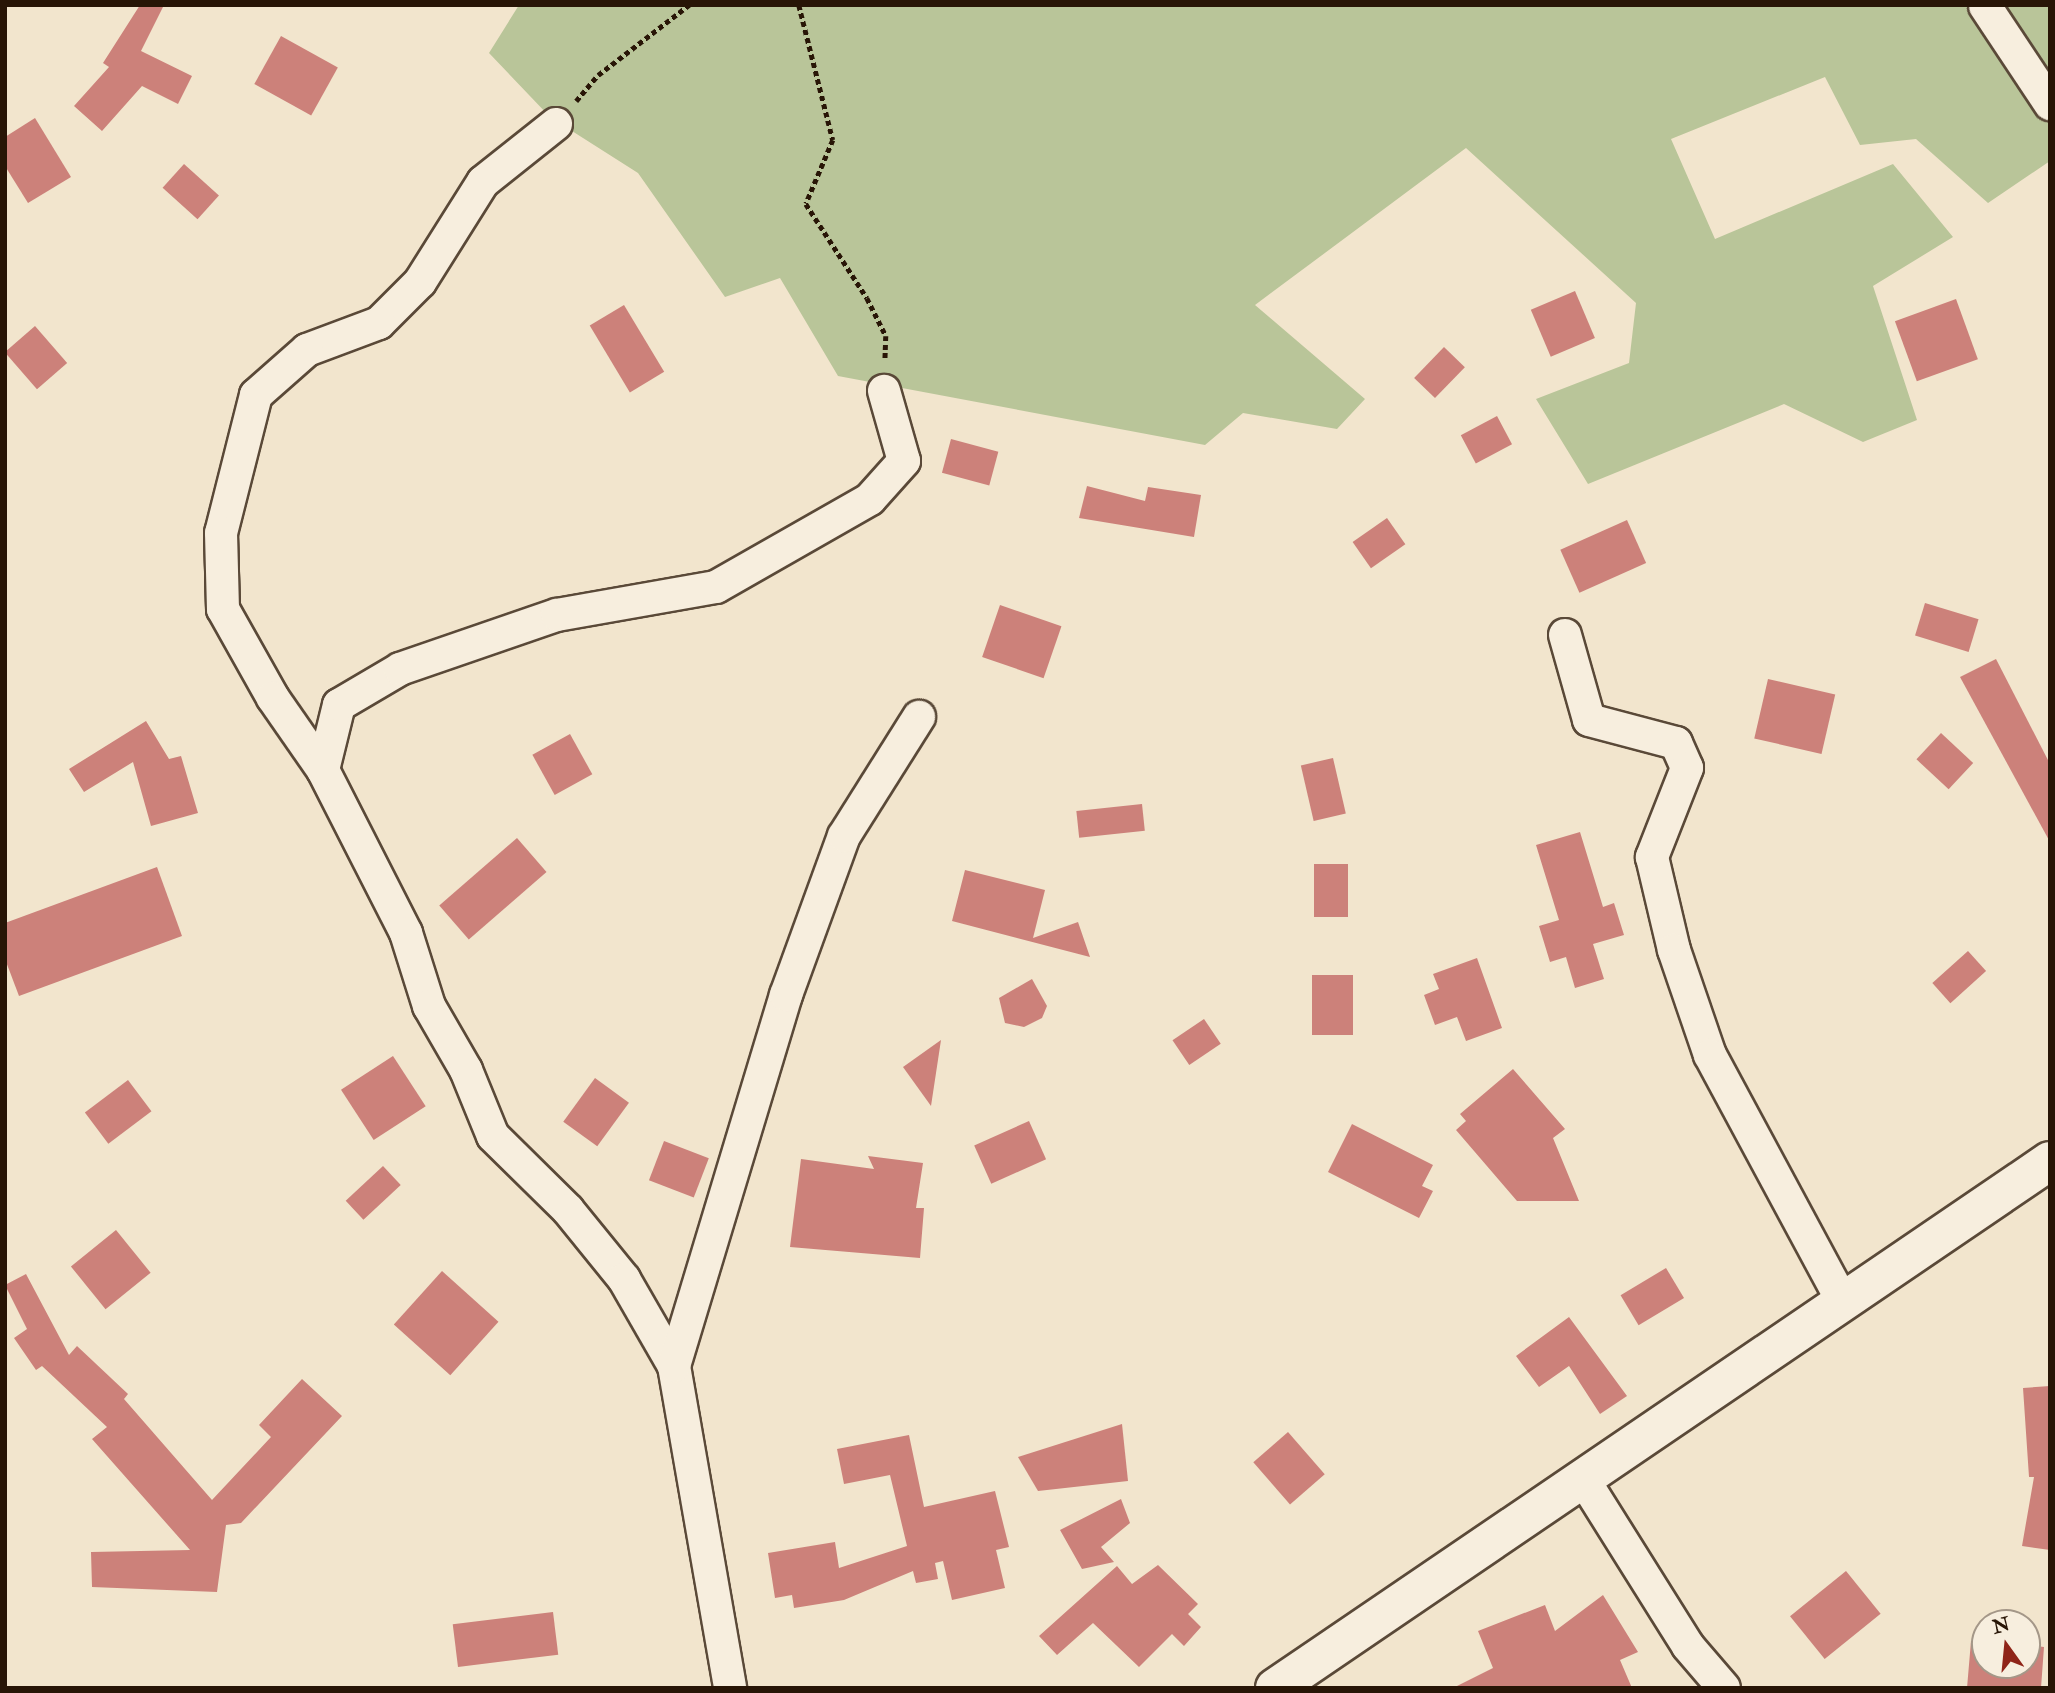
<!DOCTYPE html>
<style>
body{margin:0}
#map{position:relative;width:2055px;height:1693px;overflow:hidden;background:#f2e5cd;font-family:"IM FELL Double Pica",serif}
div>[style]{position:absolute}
.green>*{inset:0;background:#b9c599}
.building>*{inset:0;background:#cc817a;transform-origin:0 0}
.path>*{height:4.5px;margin-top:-2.25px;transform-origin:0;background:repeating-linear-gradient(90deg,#281506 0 5px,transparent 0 8.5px)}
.roads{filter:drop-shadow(2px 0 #5a4938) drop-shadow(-2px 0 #5a4938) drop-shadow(0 2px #5a4938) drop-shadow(0 -2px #5a4938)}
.minor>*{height:32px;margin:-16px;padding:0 16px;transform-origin:16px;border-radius:16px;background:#f7eede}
.tertiary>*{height:38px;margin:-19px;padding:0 19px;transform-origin:19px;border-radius:19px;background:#f7eede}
span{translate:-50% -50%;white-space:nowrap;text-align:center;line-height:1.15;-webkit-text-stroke:5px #f7eede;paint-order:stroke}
.frame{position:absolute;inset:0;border:7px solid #281506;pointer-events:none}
.north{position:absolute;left:1971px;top:1609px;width:70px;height:70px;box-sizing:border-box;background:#f7eede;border:2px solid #a49788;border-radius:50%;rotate:345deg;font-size:19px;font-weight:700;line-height:28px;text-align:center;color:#281506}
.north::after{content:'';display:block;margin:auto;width:24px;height:32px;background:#8f2418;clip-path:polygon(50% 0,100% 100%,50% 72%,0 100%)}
</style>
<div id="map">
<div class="green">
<div style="clip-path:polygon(519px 5px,2050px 5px,2050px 161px,1988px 203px,1916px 139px,1860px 145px,1825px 77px,1671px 139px,1715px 239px,1893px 164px,1953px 237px,1873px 286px,1917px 420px,1863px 442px,1784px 404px,1588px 484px,1536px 399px,1629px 363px,1636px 303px,1466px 148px,1255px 305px,1365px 399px,1337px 429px,1243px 413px,1205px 445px,838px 376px,780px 278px,725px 297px,638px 173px,550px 117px,489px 53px)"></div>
</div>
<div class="building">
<div style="clip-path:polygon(140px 5px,164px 5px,141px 51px,192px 76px,178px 104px,142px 86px,102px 131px,74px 106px,109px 67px,103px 63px)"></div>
<div style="left:281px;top:36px;width:65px;height:55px;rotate:29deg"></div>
<div style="clip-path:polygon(35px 118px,71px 177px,28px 203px,5px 166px,5px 137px)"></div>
<div style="left:184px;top:164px;width:47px;height:32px;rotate:42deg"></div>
<div style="left:1575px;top:291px;width:51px;height:48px;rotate:67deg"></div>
<div style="left:1956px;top:299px;width:64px;height:65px;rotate:70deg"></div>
<div style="left:624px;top:305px;width:78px;height:40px;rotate:59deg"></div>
<div style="left:35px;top:326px;width:49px;height:40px;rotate:49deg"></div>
<div style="left:1444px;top:347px;width:29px;height:43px;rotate:44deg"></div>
<div style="left:1497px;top:416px;width:32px;height:41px;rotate:62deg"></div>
<div style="left:951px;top:439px;width:49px;height:35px;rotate:15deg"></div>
<div style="clip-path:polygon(1087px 486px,1145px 501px,1148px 487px,1201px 495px,1194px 537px,1079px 518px)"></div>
<div style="left:1387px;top:518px;width:32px;height:42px;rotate:55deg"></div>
<div style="left:1627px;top:520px;width:47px;height:73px;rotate:66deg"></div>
<div style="left:1925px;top:603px;width:56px;height:34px;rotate:17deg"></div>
<div style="left:1000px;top:605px;width:65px;height:55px;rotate:19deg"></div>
<div style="clip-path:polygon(1996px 659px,2050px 764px,2050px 842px,1960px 677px)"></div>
<div style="left:1768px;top:679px;width:69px;height:61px;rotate:13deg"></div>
<div style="clip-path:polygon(146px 721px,169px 759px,181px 756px,198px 813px,151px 826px,133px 762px,84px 792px,69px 769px)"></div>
<div style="left:1941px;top:733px;width:44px;height:36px;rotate:43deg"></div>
<div style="left:570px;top:734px;width:46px;height:43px;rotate:61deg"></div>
<div style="left:1333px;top:758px;width:57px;height:33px;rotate:77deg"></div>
<div style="left:1142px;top:804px;width:27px;height:66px;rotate:84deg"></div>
<div style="clip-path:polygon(1580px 832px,1603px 907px,1614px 903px,1624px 935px,1593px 944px,1604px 979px,1575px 988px,1566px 957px,1550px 962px,1539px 926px,1559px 920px,1536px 845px)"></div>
<div style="left:517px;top:838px;width:45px;height:103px;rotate:49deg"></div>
<div style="left:1314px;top:864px;width:34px;height:53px"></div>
<div style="clip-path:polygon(157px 867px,182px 936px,19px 996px,5px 959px,5px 923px)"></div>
<div style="clip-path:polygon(965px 870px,1045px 890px,1033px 938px,1078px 922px,1090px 957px,952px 921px)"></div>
<div style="left:1968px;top:951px;width:27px;height:48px;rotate:48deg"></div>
<div style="clip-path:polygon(1477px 958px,1502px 1028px,1466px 1041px,1457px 1017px,1435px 1025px,1424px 995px,1439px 989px,1433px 974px)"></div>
<div style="left:1353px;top:975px;width:60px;height:41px;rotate:90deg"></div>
<div style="clip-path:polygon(1032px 979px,1047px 1006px,1042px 1018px,1024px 1027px,1005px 1023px,999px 998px)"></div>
<div style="left:1204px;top:1019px;width:30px;height:38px;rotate:56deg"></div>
<div style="clip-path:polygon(941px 1040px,931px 1106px,903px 1067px)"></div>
<div style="left:393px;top:1056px;width:60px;height:62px;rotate:57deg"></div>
<div style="clip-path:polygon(1513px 1069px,1565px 1129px,1553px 1138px,1579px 1201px,1517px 1201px,1456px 1130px,1466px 1121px,1460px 1114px)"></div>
<div style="left:595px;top:1078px;width:42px;height:54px;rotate:36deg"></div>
<div style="left:128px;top:1080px;width:39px;height:54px;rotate:53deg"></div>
<div style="left:1029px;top:1121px;width:42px;height:60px;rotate:66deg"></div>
<div style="clip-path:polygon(1352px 1124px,1433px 1165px,1422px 1186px,1433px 1191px,1419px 1218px,1328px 1172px)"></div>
<div style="left:664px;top:1141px;width:48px;height:42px;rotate:21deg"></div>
<div style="clip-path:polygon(868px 1156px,923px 1163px,916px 1208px,924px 1208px,920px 1258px,790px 1247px,801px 1159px,874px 1169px)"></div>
<div style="left:383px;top:1166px;width:26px;height:51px;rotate:47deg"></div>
<div style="left:116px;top:1230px;width:55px;height:58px;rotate:51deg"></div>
<div style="left:1666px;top:1268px;width:35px;height:53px;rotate:59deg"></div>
<div style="left:442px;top:1271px;width:76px;height:72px;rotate:42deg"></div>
<div style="clip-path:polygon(26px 1274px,69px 1355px,77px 1346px,128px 1394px,124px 1399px,212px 1500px,271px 1437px,259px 1425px,302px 1379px,342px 1416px,241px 1523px,226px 1525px,217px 1592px,92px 1587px,91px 1552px,190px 1550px,92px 1439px,107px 1427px,42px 1366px,36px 1370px,14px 1338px,27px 1329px,5px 1285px)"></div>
<div style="clip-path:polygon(1569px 1317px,1627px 1396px,1600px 1414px,1569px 1366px,1539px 1387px,1516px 1356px)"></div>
<div style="clip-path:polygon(2050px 1386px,2050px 1550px,2022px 1546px,2034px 1477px,2029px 1477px,2023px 1388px)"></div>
<div style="clip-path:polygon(1122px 1424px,1128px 1481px,1038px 1491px,1018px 1457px)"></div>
<div style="left:1288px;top:1432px;width:56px;height:46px;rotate:49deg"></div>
<div style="clip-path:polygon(909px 1435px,924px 1507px,995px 1491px,1009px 1547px,996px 1550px,1005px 1588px,952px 1600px,943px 1561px,935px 1563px,938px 1579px,916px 1583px,913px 1571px,844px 1600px,794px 1608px,792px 1595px,775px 1598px,768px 1553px,835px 1542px,839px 1568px,907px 1546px,890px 1475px,844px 1484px,837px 1449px)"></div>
<div style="clip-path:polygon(1121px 1499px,1130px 1523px,1101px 1547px,1114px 1562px,1082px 1569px,1060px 1530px)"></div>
<div style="clip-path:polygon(1158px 1565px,1198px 1604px,1188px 1614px,1201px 1627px,1184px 1646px,1172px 1634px,1139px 1667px,1093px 1623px,1057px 1655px,1039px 1636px,1117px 1566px,1132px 1584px)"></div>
<div style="left:1846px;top:1571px;width:55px;height:72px;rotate:51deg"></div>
<div style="clip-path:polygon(1603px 1595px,1638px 1652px,1620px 1660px,1632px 1688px,1453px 1688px,1493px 1668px,1478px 1631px,1545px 1605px,1555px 1631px)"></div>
<div style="left:553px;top:1612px;width:43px;height:101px;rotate:83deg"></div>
<div style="clip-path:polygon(1971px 1641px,1985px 1642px,1985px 1665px,2027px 1665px,2027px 1645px,2044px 1647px,2041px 1688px,1967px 1688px)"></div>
</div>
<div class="path">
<div style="left:799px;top:5px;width:139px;rotate:75.9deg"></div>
<div style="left:833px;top:140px;width:69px;rotate:112.9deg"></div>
<div style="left:806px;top:204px;width:112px;rotate:57deg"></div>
<div style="left:867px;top:298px;width:42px;rotate:63.4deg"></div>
<div style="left:886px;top:336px;width:24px;rotate:92deg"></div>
<div style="left:576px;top:101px;width:34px;rotate:-50deg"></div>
<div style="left:598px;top:75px;width:115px;rotate:-37.6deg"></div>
</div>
<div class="roads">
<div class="minor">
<div style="left:1985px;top:6px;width:118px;rotate:56.4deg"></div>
<div style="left:556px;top:124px;width:93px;rotate:141.5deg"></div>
<div style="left:483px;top:182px;width:118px;rotate:122.2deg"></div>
<div style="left:420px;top:282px;width:58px;rotate:135deg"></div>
<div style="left:379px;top:323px;width:77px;rotate:159.4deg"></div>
<div style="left:307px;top:350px;width:68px;rotate:138.6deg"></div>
<div style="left:256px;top:395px;width:142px;rotate:104.2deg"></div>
<div style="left:221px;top:533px;width:76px;rotate:88.5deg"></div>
<div style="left:223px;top:609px;width:102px;rotate:60.7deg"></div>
<div style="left:273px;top:698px;width:88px;rotate:55.2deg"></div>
<div style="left:323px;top:770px;width:183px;rotate:63deg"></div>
<div style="left:406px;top:933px;width:77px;rotate:72.5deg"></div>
<div style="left:429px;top:1006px;width:74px;rotate:60deg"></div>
<div style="left:466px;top:1070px;width:71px;rotate:67.8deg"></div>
<div style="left:493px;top:1136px;width:105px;rotate:44.6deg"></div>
<div style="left:568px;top:1210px;width:89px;rotate:50.9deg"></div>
<div style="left:624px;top:1279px;width:100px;rotate:60.1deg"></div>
<div style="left:674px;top:1366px;width:327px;rotate:80.1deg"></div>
<div style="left:1565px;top:635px;width:88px;rotate:74.2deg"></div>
<div style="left:1589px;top:720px;width:90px;rotate:14.8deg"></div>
<div style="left:1676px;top:743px;width:27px;rotate:66deg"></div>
<div style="left:1687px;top:768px;width:96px;rotate:111.5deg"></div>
<div style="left:1652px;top:857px;width:96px;rotate:76.7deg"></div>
<div style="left:1674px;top:950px;width:111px;rotate:71.1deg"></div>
<div style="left:1710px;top:1055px;width:276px;rotate:61.7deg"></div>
<div style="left:323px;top:770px;width:67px;rotate:-76.2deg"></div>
<div style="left:339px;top:705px;width:71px;rotate:-30.5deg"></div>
<div style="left:400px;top:669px;width:166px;rotate:-19deg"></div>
<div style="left:557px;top:615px;width:161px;rotate:-10deg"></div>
<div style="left:716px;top:587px;width:177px;rotate:-29.7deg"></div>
<div style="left:870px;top:499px;width:51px;rotate:-48.2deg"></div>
<div style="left:904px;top:461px;width:73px;rotate:-105.9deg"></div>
<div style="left:674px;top:1366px;width:388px;rotate:-73.2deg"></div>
<div style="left:786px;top:995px;width:169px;rotate:-70deg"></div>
<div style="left:844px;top:836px;width:141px;rotate:-57.8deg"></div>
<div style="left:1582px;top:1477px;width:199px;rotate:57.9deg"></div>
<div style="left:1688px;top:1646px;width:55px;rotate:49.4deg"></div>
</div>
<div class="tertiary">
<div style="left:1275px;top:1688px;width:937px;rotate:-34.22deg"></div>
</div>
</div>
<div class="frame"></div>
<div class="north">N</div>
</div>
